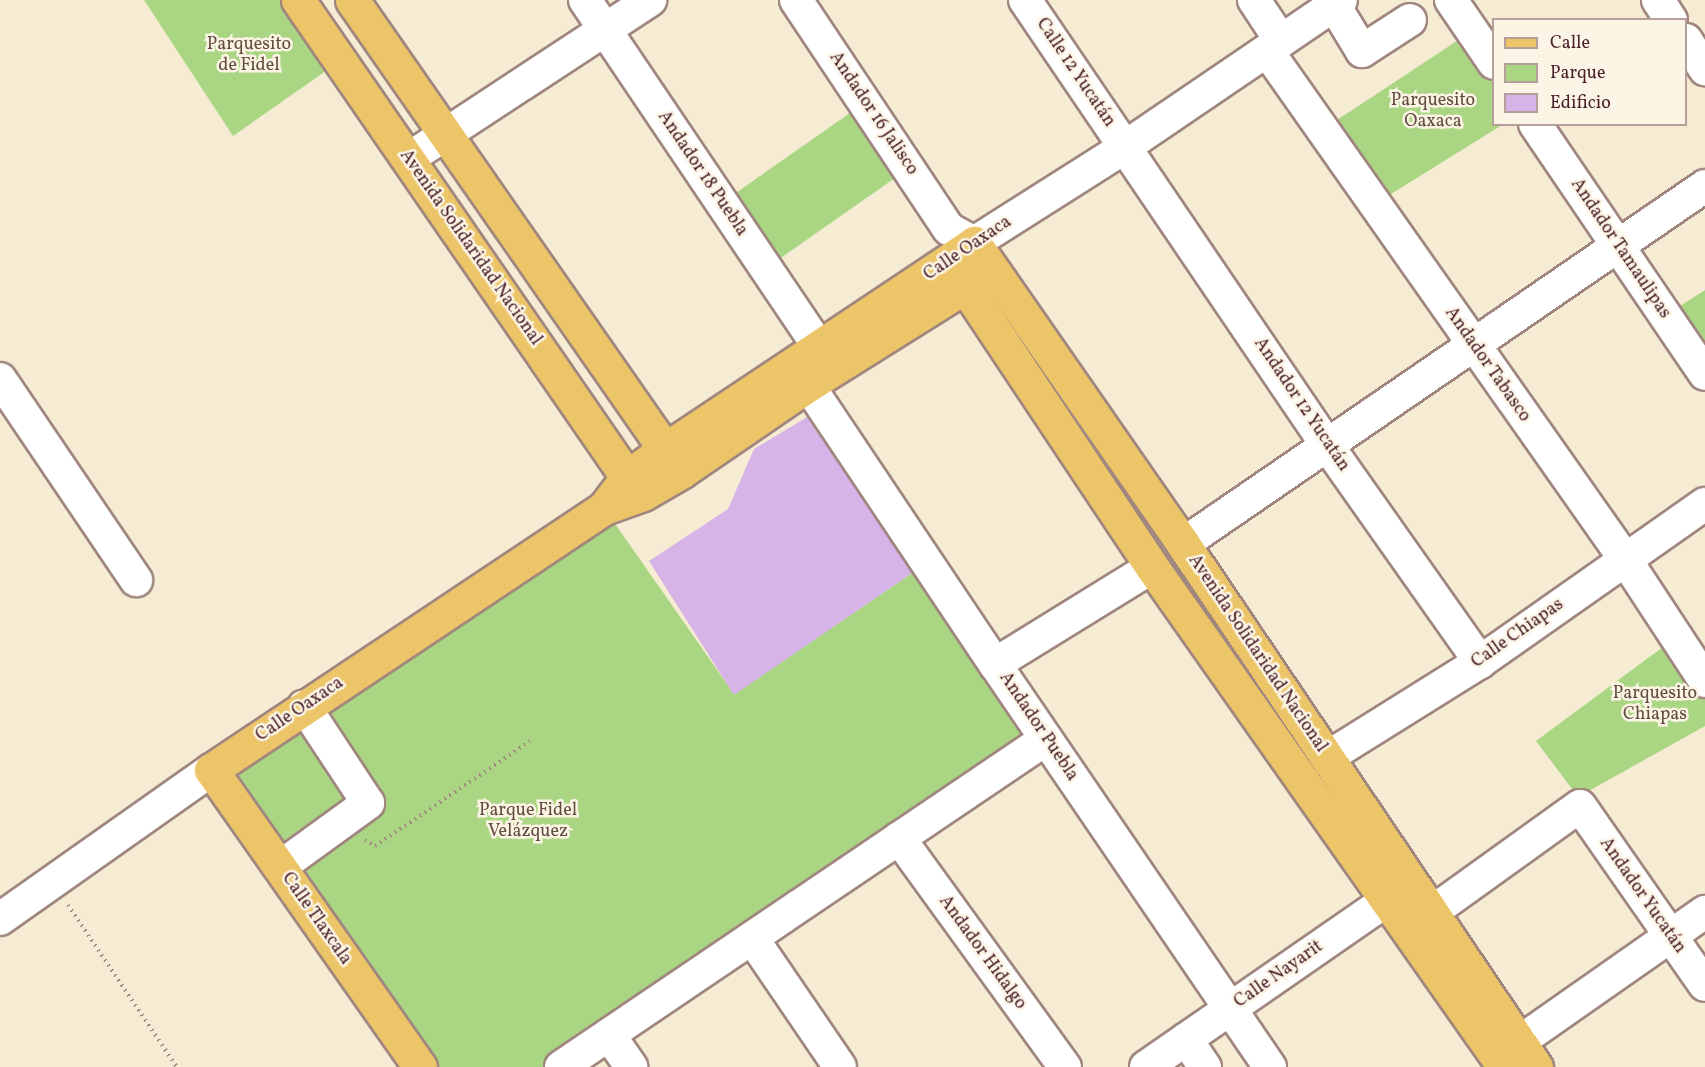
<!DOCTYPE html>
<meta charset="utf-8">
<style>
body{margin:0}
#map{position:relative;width:1705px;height:1067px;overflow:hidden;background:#f5ecd3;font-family:Vollkorn,serif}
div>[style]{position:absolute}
.green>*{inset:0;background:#aad683;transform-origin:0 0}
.building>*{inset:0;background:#d6b4e7}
.path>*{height:4px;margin-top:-2px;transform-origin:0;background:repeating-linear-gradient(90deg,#a0867f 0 1.5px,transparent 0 6px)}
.roads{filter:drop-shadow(2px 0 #a0867f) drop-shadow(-2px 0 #a0867f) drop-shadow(0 2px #a0867f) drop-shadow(0 -2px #a0867f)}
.minor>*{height:32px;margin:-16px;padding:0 16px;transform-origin:16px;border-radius:16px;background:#fff}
.major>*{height:33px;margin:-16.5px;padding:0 16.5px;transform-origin:16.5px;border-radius:16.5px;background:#edc569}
span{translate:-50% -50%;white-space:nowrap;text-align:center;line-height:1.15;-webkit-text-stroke:5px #fcf5e5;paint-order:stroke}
.park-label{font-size:18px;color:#624d41}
.street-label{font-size:18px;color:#4a1f2b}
.legend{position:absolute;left:1492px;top:18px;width:195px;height:108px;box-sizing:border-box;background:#fcf5e5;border:2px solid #b59f9b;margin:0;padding:8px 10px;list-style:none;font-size:18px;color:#4a1f2b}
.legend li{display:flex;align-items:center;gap:12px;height:30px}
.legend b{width:30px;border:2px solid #b59f9b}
</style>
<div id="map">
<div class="green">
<div style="clip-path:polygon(144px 0,296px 0,340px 61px,233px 136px)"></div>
<div style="clip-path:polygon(1469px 33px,1493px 66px,1494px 124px,1502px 125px,1375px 204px,1325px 128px)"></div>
<div style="left:860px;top:106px;width:79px;height:159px;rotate:55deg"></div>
<div style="clip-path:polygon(1705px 290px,1705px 356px,1674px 310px)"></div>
<div style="clip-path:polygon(604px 508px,734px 694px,927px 563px,1046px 739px,561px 1067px,420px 1067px,211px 770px)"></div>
<div style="clip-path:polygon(1671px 641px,1705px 693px,1705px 726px,1578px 797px,1536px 741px)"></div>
</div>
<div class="building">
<div style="clip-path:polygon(812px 414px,918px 569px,734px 695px,649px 561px,728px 509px,754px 449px)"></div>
</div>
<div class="path">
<div style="left:365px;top:840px;width:12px;rotate:31deg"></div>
<div style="left:375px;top:846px;width:187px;rotate:-34.1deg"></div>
<div style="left:68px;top:905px;width:195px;rotate:56.1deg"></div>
</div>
<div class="roads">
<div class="minor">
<div style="left:585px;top:0;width:420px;rotate:56deg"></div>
<div style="left:796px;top:0;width:275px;rotate:56.3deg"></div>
<div style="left:949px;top:229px;width:29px;rotate:29deg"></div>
<div style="left:974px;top:243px;width:179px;rotate:-32.4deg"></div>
<div style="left:1125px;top:147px;width:261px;rotate:-34.2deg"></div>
<div style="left:1025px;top:0;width:538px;rotate:55.84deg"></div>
<div style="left:1327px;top:445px;width:266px;rotate:54.8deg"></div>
<div style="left:1254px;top:0;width:49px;rotate:56.6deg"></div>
<div style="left:1451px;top:0;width:76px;rotate:55.7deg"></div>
<div style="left:1658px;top:0;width:24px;rotate:57deg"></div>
<div style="left:1334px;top:5px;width:54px;rotate:58.7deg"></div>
<div style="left:1362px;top:51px;width:57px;rotate:-32.9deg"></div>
<div style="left:1686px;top:40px;width:35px;rotate:57deg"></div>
<div style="left:1268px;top:52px;width:620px;rotate:54.85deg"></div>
<div style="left:1625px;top:559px;width:146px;rotate:56.7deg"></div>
<div style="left:1535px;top:124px;width:302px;rotate:55.8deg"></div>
<div style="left:408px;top:159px;width:290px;rotate:-33.3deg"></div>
<div style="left:0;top:379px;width:243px;rotate:55.9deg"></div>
<div style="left:808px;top:385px;width:336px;rotate:56.2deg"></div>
<div style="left:995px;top:664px;width:488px;rotate:55.7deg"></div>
<div style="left:1183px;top:544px;width:633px;rotate:-34.44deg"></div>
<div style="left:995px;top:664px;width:185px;rotate:-31.7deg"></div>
<div style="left:1328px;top:757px;width:179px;rotate:-32deg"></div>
<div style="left:1480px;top:662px;width:275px;rotate:-35.1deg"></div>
<div style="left:899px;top:838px;width:283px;rotate:54.1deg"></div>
<div style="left:280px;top:867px;width:109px;rotate:-36deg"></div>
<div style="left:368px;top:803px;width:116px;rotate:-123.4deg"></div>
<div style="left:0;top:919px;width:258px;rotate:-35.2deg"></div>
<div style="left:1410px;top:928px;width:209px;rotate:-35.7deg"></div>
<div style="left:1580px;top:806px;width:218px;rotate:55.1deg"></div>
<div style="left:752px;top:938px;width:156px;rotate:55.7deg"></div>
<div style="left:609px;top:1035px;width:39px;rotate:55deg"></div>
<div style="left:1186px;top:1039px;width:34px;rotate:56deg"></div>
<div style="left:1519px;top:1042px;width:227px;rotate:-35deg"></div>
<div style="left:561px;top:1067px;width:585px;rotate:-34.07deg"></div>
<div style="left:1146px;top:1067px;width:320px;rotate:-34.7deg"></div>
</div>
<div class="major">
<div style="left:298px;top:0;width:579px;rotate:55.4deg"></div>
<div style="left:627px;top:477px;width:22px;rotate:47deg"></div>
<div style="left:352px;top:0;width:570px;rotate:55.14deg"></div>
<div style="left:954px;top:270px;width:357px;rotate:56.3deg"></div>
<div style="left:1152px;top:567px;width:611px;rotate:54.85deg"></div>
<div style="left:604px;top:508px;width:39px;rotate:-53deg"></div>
<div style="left:627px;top:477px;width:46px;rotate:-36.1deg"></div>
<div style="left:664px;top:450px;width:373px;rotate:-33.7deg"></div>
<div style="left:974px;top:243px;width:366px;rotate:55.2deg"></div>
<div style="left:1183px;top:544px;width:631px;rotate:55.98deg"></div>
<div style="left:420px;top:1067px;width:363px;rotate:-125.1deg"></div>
<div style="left:211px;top:770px;width:472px;rotate:-33.7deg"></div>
<div style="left:604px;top:508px;width:41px;rotate:-19.7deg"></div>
<div style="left:643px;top:494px;width:44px;rotate:-30.1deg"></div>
<div style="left:681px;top:472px;width:154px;rotate:-34.4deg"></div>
<div style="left:808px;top:385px;width:216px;rotate:-32.1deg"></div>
</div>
</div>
<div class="park-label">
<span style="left:249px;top:56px">Parquesito<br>de Fidel</span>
<span style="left:1433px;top:112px">Parquesito<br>Oaxaca</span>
<span style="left:1655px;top:705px">Parquesito<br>Chiapas</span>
<span style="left:528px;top:822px">Parque Fidel<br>Velázquez</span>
</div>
<div class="street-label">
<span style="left:1075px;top:73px;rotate:56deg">Calle 12 Yucatán</span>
<span style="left:873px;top:114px;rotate:56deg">Andador 16 Jalisco</span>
<span style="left:702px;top:174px;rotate:56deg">Andador 18 Puebla</span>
<span style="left:470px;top:248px;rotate:55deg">Avenida Solidaridad Nacional</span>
<span style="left:968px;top:249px;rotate:-34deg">Calle Oaxaca</span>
<span style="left:1620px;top:249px;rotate:56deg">Andador Tamaulipas</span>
<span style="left:1487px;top:365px;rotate:55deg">Andador Tabasco</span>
<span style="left:1301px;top:405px;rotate:56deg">Andador 12 Yucatán</span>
<span style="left:1518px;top:634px;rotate:-35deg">Calle Chiapas</span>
<span style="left:1257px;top:654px;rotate:56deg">Avenida Solidaridad Nacional</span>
<span style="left:300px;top:710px;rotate:-34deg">Calle Oaxaca</span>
<span style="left:1038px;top:727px;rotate:56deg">Andador Puebla</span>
<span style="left:1642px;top:896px;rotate:55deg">Andador Yucatán</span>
<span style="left:316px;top:919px;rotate:55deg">Calle Tlaxcala</span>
<span style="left:982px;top:953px;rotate:54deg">Andador Hidalgo</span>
<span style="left:1279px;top:975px;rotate:-35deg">Calle Nayarit</span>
</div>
<ul class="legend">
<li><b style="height:8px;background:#edc569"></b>Calle</li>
<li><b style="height:16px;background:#aad683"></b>Parque</li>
<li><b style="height:16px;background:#d6b4e7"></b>Edificio</li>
</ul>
</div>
